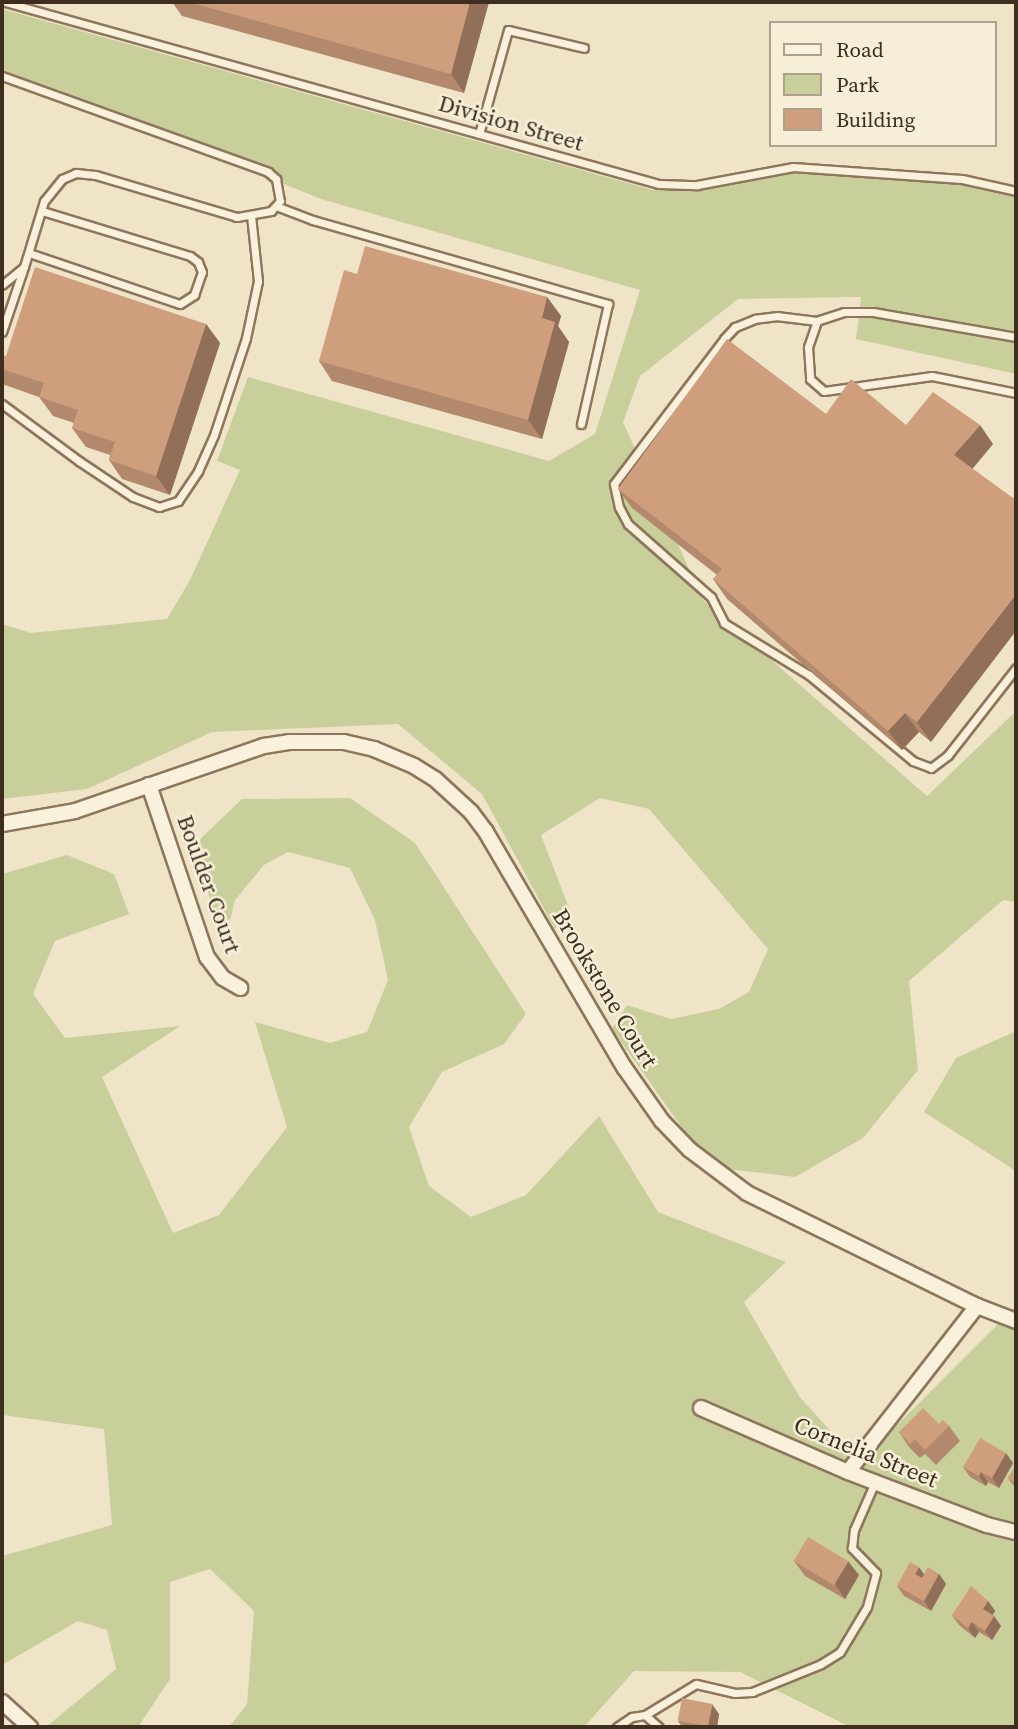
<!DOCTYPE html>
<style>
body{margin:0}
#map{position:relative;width:1018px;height:1729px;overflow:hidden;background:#f0e4c8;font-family:"Source Serif 4",serif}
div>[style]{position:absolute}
.green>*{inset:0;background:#c9cf9b}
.roads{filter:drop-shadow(2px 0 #8d765c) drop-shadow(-2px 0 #8d765c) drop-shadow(0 2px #8d765c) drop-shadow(0 -2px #8d765c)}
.lane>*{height:7px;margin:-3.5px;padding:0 3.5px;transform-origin:3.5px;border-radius:3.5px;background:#faf1dc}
.street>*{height:14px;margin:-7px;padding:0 7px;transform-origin:7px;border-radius:7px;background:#faf1dc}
.wall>*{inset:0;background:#b2896c}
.shaded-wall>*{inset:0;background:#916f58}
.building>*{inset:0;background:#cf9f7d;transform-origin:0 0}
span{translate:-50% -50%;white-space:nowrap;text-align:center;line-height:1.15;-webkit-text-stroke:5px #f7eed8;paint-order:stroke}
.street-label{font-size:23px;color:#3d2e20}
.frame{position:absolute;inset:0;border:4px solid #3d2e20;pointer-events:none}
.legend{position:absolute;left:769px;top:21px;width:228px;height:126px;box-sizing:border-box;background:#f7eed8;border:2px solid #ada18e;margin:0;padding:9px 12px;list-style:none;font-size:21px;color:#3d2e20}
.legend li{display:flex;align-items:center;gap:14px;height:35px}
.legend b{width:35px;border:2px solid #ada18e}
</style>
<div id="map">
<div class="green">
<div style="clip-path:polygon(2px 9px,653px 190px,837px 166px,970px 176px,1016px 189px,1016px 374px,856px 339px,861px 297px,738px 299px,640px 376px,623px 422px,703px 600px,927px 796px,1016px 711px,1016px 902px,1003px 900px,909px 981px,918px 1070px,863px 1138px,795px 1177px,727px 1169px,695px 1146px,612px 1029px,627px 1005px,671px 1019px,719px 1009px,749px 992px,768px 949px,649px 809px,600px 798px,541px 835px,572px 916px,555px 929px,482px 794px,398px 724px,212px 732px,87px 789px,2px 799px,2px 624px,31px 633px,167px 619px,190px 580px,240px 470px,217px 461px,248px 377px,549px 461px,595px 434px,640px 290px,321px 199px,2px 70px)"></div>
<div style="clip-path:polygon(350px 798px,415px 843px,526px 1014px,504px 1044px,442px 1072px,409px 1127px,429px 1186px,471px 1217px,526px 1195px,599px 1116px,658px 1212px,786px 1262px,744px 1302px,799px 1396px,859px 1463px,1016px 1306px,1016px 1727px,850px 1727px,740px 1672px,634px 1671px,584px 1727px,229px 1727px,247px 1704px,254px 1611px,210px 1569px,170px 1582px,170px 1679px,138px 1727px,46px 1727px,116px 1669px,107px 1630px,78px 1621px,2px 1665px,2px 1556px,112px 1525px,104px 1429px,2px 1415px,2px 874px,67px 855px,114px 874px,129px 914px,55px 941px,33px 994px,65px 1038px,180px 1026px,102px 1077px,173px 1233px,219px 1215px,287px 1127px,255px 1022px,330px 1043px,367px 1032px,388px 980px,375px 920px,350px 868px,288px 852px,264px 865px,235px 900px,224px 946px,194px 845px,242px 799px)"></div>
<div style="clip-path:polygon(1016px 1031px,1016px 1171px,924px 1112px,956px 1058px)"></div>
</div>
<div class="roads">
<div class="lane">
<div style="left:5px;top:2px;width:679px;rotate:15.55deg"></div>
<div style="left:659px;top:184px;width:38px;rotate:2deg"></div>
<div style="left:697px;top:185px;width:98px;rotate:-10.6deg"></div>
<div style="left:793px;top:167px;width:169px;rotate:4.1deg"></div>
<div style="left:962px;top:179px;width:55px;rotate:12.5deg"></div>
<div style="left:2px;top:76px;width:283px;rotate:19.8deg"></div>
<div style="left:268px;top:172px;width:11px;rotate:41deg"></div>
<div style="left:276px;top:179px;width:22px;rotate:80deg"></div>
<div style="left:280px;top:201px;width:13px;rotate:132deg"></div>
<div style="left:271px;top:211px;width:35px;rotate:170deg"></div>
<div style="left:237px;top:217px;width:148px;rotate:-163.5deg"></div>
<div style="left:95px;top:175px;width:19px;rotate:-174deg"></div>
<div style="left:76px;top:173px;width:15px;rotate:157deg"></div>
<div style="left:62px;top:179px;width:28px;rotate:129deg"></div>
<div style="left:44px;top:201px;width:69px;rotate:106.9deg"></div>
<div style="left:24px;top:267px;width:28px;rotate:141deg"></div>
<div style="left:479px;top:134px;width:108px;rotate:-74.4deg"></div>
<div style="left:508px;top:30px;width:78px;rotate:13.3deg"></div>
<div style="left:276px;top:206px;width:40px;rotate:21deg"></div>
<div style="left:313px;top:220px;width:307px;rotate:15.9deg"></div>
<div style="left:608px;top:304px;width:123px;rotate:102.7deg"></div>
<div style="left:29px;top:253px;width:159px;rotate:18.7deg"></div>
<div style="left:180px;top:304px;width:17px;rotate:-33deg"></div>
<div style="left:194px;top:295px;width:24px;rotate:-71deg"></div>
<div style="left:202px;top:272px;width:11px;rotate:-112deg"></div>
<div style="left:198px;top:262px;width:10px;rotate:-143deg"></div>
<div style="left:190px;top:256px;width:155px;rotate:-163.1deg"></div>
<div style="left:817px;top:321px;width:28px;rotate:109deg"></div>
<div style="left:808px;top:347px;width:32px;rotate:86deg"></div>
<div style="left:810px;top:379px;width:18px;rotate:41deg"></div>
<div style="left:824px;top:391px;width:109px;rotate:-7.9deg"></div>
<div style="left:932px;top:376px;width:86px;rotate:11.4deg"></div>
<div style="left:2px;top:332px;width:65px;rotate:-71.3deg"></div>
<div style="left:1016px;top:337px;width:145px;rotate:-170.1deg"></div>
<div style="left:873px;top:312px;width:29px;rotate:180deg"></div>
<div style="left:844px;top:312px;width:28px;rotate:162deg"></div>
<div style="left:817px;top:321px;width:39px;rotate:-173deg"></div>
<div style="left:778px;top:316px;width:23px;rotate:173deg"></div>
<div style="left:755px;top:319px;width:22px;rotate:158deg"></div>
<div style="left:735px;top:327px;width:16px;rotate:133deg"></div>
<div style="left:724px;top:339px;width:182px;rotate:127.2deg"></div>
<div style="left:614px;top:484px;width:24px;rotate:78deg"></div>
<div style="left:619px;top:507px;width:19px;rotate:62deg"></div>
<div style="left:628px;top:524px;width:111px;rotate:41.3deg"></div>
<div style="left:711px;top:597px;width:29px;rotate:63deg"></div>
<div style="left:724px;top:623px;width:100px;rotate:31.5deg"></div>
<div style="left:809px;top:675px;width:135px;rotate:39.6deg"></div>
<div style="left:913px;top:761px;width:19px;rotate:21deg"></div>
<div style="left:931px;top:768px;width:21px;rotate:-37deg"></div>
<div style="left:948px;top:755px;width:110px;rotate:-52deg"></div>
<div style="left:2px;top:404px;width:96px;rotate:36.5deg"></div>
<div style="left:79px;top:461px;width:65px;rotate:33.7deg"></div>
<div style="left:133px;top:497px;width:28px;rotate:21deg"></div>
<div style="left:159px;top:507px;width:20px;rotate:-18deg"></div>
<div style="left:178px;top:501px;width:36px;rotate:-56deg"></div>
<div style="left:198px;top:471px;width:39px;rotate:-66deg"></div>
<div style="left:214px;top:435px;width:102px;rotate:-71.7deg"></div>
<div style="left:246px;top:338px;width:58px;rotate:-78.1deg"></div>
<div style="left:258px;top:281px;width:65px;rotate:-96.1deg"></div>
<div style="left:645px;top:1715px;width:60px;rotate:-31.3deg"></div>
<div style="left:696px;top:1684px;width:40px;rotate:13deg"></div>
<div style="left:735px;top:1693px;width:17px;rotate:-3deg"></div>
<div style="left:752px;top:1692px;width:74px;rotate:-22.1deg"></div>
<div style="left:821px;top:1664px;width:22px;rotate:-32deg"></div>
<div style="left:840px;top:1652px;width:52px;rotate:-59deg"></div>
<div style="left:867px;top:1607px;width:35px;rotate:-75deg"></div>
<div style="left:876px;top:1573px;width:35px;rotate:-134deg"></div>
<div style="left:852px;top:1548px;width:18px;rotate:-84deg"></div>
<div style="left:854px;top:1530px;width:52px;rotate:-66.4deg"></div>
<div style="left:617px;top:1727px;width:18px;rotate:-34deg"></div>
<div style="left:632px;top:1717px;width:13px;rotate:-9deg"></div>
<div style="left:645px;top:1715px;width:18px;rotate:41deg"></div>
</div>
<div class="street">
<div style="left:149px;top:785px;width:182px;rotate:71.4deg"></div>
<div style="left:207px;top:957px;width:26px;rotate:53deg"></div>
<div style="left:223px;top:978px;width:20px;rotate:30deg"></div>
<div style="left:2px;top:824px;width:74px;rotate:-10.1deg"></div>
<div style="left:75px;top:811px;width:200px;rotate:-19deg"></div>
<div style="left:264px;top:746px;width:25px;rotate:-9deg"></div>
<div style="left:289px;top:742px;width:55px"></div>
<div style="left:344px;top:742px;width:31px;rotate:13deg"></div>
<div style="left:374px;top:749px;width:43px;rotate:23deg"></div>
<div style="left:414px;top:766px;width:25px;rotate:32deg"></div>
<div style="left:435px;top:779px;width:49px;rotate:42.5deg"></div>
<div style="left:471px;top:812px;width:25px;rotate:53deg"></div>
<div style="left:486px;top:832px;width:273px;rotate:59.6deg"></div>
<div style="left:624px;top:1067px;width:66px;rotate:54.9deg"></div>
<div style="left:662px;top:1121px;width:40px;rotate:46deg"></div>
<div style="left:690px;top:1150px;width:71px;rotate:37deg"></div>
<div style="left:747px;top:1193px;width:256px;rotate:26.2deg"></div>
<div style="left:977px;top:1306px;width:210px;rotate:127.9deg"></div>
<div style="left:977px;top:1306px;width:42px;rotate:21deg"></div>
<div style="left:701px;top:1408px;width:160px;rotate:23.5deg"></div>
<div style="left:848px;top:1472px;width:149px;rotate:20.9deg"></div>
<div style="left:987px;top:1525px;width:30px;rotate:14deg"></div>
<div style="left:2px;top:1702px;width:38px;rotate:42deg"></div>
</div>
</div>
<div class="wall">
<div style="clip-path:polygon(172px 2px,489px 2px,464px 93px,182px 16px)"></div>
<div style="clip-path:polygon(357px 274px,547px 297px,561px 316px,558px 326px,569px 342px,542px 439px,332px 381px,319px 361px)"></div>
<div style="clip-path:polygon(206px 324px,220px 343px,170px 495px,122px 479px,109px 460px,110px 455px,86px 447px,72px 428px,74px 423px,53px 416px,39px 397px,2px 384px,2px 369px,6px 356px)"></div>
<div style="clip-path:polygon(826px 414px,906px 425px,993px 444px,973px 468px,931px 742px,919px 732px,902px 750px,727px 599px,713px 579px,717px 575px,632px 508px,618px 489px)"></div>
<div style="clip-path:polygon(939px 1424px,949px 1426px,960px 1441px,936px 1465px,925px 1454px,920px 1458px,909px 1447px,899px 1432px)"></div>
<div style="clip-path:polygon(1013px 1463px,999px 1488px,988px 1482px,986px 1486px,970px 1477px,963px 1467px)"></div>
<div style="clip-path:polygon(1016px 1466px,1016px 1489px,1008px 1478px)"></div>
<div style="clip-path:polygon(794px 1561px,859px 1575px,845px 1599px,805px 1576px)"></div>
<div style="clip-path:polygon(924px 1574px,939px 1574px,946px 1584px,931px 1611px,904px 1596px,897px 1586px)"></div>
<div style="clip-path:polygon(988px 1601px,995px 1611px,993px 1615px,1001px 1626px,992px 1640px,979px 1632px,975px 1638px,959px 1625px,952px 1615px)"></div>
<div style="clip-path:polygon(719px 1714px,717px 1727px,682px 1727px,678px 1721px)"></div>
</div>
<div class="shaded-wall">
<div style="clip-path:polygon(470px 2px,489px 2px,464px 93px,451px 74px)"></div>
<div style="clip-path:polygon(547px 297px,561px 316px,558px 326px,569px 342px,542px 439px,528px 420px,542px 318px)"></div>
<div style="clip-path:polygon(206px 324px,220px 343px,170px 495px,156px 476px)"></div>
<div style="clip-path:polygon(980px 425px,993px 444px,968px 474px,954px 455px)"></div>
<div style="clip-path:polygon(1016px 594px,1016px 631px,931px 742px,917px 722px)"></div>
<div style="clip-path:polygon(905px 713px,919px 732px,902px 750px,888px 731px)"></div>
<div style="clip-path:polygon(1006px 1453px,1013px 1463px,999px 1488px,992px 1478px)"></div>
<div style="clip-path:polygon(981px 1472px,988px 1482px,986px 1486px,979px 1476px)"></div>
<div style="clip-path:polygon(848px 1561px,859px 1575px,845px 1599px,835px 1584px)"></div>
<div style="clip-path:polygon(919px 1567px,926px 1577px,922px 1584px,915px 1574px)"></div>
<div style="clip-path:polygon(939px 1574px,946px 1584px,931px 1611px,924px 1601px)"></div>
<div style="clip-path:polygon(988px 1601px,995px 1611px,990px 1618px,983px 1609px)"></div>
<div style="clip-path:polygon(994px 1616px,1001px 1626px,992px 1640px,985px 1631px)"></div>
<div style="clip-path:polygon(972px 1622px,979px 1632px,975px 1638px,968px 1628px)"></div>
<div style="clip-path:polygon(712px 1704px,719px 1714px,717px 1727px,708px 1726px)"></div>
</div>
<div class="building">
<div style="clip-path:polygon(188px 2px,470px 2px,451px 74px)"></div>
<div style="clip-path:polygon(365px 246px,547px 297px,542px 318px,555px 322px,528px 420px,319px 361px,344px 270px,357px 274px)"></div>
<div style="clip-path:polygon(35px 267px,206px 324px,156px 476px,109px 460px,115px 442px,72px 428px,78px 410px,39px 397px,44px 383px,2px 369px,2px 355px,6px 356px)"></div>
<div style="clip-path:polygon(727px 339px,826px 414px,851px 379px,906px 425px,933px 392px,980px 425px,954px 455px,1013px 498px,1016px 494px,1016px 594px,917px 722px,905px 713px,888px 731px,713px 579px,722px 569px,618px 489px)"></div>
<div style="clip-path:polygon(923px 1408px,939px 1424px,943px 1420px,949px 1426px,925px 1450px,915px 1439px,910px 1444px,899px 1432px)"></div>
<div style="clip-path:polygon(980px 1438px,1006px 1453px,992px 1478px,981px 1472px,979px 1476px,963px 1467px)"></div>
<div style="clip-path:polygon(1016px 1466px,1016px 1484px,1008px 1478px)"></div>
<div style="left:808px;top:1537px;width:47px;height:28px;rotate:31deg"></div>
<div style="clip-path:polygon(910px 1562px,919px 1567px,915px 1574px,922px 1578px,928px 1567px,939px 1574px,924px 1601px,897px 1586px)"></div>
<div style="clip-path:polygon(971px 1586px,988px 1601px,983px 1609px,994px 1616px,985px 1631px,972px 1622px,968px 1628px,952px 1615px)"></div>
<div style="left:682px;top:1698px;width:31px;height:23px;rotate:11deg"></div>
</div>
<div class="street-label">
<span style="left:511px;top:123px;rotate:16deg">Division Street</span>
<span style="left:209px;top:884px;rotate:70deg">Boulder Court</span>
<span style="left:605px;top:988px;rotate:59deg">Brookstone Court</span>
<span style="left:866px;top:1452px;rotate:22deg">Cornelia Street</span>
</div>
<div class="frame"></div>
<ul class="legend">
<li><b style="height:9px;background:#faf1dc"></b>Road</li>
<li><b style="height:19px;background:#c9cf9b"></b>Park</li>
<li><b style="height:19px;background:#cf9f7d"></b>Building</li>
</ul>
</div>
